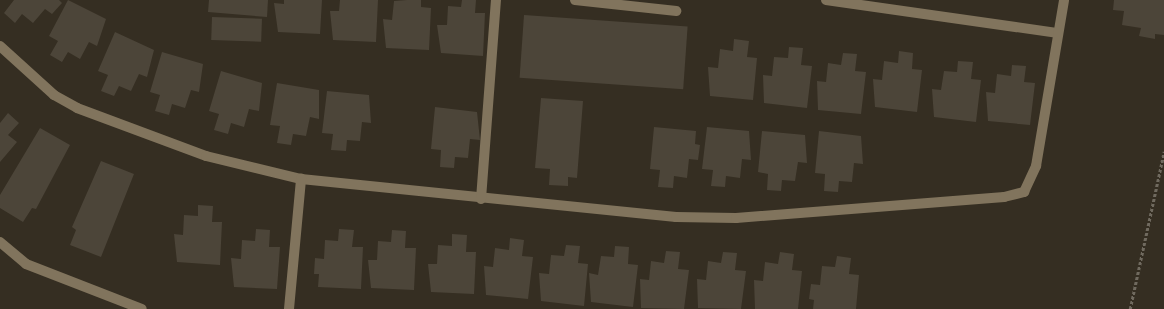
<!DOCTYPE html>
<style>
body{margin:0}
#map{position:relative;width:1164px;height:309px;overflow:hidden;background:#352e22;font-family:"Libre Baskerville",serif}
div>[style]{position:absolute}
.building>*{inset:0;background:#4c4539;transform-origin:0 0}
.path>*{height:2.5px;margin-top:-1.25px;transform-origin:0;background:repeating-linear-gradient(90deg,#706a5f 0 3px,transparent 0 5px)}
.minor>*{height:10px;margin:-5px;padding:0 5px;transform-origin:5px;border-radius:5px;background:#81745d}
span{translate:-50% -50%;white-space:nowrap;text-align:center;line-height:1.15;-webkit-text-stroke:3.5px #352e22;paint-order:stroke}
</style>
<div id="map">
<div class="building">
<div style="clip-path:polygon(14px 0,59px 0,62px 3px,52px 14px,45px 9px,33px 23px,22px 14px,15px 23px,4px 13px)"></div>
<div style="clip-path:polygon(68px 0,106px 19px,97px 46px,89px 42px,80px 59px,68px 52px,62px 62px,50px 55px,58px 41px,49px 36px)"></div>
<div style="clip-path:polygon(209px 0,268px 0,267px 17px,208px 12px)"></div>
<div style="clip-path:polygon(284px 0,322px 0,320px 34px,278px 32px,274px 3px,284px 4px)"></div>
<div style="clip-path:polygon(340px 0,378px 0,376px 42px,333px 40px,330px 11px,339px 11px)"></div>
<div style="clip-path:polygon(407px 0,421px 0,421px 7px,431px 8px,429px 50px,386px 48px,383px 19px,392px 20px,394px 1px)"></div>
<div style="clip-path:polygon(462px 0,476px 0,475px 13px,485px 13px,483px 56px,441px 53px,437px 25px,447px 25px,448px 6px,461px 7px)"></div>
<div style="clip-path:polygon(1114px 0,1164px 0,1164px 35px,1155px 34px,1155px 39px,1139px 36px,1141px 28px,1122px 25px,1124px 11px,1113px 10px)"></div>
<div style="left:524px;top:15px;width:164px;height:63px;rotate:4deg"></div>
<div style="left:212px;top:17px;width:50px;height:23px;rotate:2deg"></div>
<div style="clip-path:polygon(115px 32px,154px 50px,147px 77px,139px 74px,131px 91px,119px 86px,114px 96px,101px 91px,108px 75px,98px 71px)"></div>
<div style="clip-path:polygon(734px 39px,749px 41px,747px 57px,757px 58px,753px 100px,710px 96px,708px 67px,718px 68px,720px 49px,733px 51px)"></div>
<div style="clip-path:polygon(789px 47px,803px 48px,801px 65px,812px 66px,807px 108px,764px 103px,763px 75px,772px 76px,774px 57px,788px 58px)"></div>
<div style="clip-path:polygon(899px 51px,913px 53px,912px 69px,922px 70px,917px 112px,875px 107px,873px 79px,882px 80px,884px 61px,898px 63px)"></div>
<div style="clip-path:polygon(162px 52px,203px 64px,199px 92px,191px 90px,185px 108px,172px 104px,169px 115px,155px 111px,160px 95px,150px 92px)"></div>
<div style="clip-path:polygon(843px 53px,857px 54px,855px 71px,866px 72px,861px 114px,818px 110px,817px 81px,826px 82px,828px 63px,841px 65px)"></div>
<div style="clip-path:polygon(958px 61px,973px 62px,971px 79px,981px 80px,976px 122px,934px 117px,932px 89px,941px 90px,944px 71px,957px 72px)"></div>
<div style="clip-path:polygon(1012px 65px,1026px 66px,1024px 82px,1035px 83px,1030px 125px,988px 121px,986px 92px,995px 93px,997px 74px,1011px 76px)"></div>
<div style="clip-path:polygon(221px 71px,262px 83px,259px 111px,249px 109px,244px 127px,231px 123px,228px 134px,214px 130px,219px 114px,209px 111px)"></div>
<div style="clip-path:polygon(277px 83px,319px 90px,319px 119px,310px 117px,306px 136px,293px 134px,291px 145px,277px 143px,280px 126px,270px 125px)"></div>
<div style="clip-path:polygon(327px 91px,369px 95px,371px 123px,362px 122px,360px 141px,347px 140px,346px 151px,331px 150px,333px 134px,322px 133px)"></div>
<div style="clip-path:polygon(541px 98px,583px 101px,577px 178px,568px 177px,568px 186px,549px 185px,550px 169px,535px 168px)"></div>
<div style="clip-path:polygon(435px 107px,477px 112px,480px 140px,470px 139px,468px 158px,455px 157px,454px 168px,440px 167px,441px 150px,431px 149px)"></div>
<div style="clip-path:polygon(8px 113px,19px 123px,8px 135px,17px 142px,0 162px,0 123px)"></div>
<div style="clip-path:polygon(654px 127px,696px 131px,695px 144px,700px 145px,698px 160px,689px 159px,687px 178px,674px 176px,673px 188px,658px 187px,660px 170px,650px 169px)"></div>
<div style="clip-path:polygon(707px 127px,749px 131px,751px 160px,742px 159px,740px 178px,726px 176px,725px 187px,711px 186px,713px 170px,702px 169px)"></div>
<div style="clip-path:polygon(40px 128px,70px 145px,36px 209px,32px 208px,23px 222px,0 208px,0 195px)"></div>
<div style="clip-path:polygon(762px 131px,805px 135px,807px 163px,798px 162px,795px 181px,782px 180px,781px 191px,767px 190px,768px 174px,758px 172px)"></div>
<div style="clip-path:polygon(819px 131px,861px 136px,863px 164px,854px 163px,852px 182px,839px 181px,838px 192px,824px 191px,825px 174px,815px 173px)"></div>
<div style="clip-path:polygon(101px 161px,134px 174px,101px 257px,70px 245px,76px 230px,72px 227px)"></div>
<div style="clip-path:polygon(198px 205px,213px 206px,212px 222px,222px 222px,220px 265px,177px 262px,174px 234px,183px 235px,184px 215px,198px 216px)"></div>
<div style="clip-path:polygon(256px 229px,270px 230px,269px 247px,280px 247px,277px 289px,234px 287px,231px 258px,241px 259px,242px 240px,255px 241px)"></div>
<div style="clip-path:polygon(339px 229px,354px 230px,352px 247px,363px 247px,361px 289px,318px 287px,319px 274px,314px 274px,315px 258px,324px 259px,325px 240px,338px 241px)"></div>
<div style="clip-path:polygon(392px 230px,406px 231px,405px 248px,416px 248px,414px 290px,371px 288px,368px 260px,377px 260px,378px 241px,391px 242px)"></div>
<div style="clip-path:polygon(452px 234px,467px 235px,466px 252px,476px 252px,474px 294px,431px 292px,428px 264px,437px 264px,438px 245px,452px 246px)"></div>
<div style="clip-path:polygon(510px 238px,524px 240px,522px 256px,533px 257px,528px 299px,486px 295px,484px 266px,493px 267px,495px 248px,509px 250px)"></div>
<div style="clip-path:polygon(566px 245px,580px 246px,578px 263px,588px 264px,584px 306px,541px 301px,539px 273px,549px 274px,551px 255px,564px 256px)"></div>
<div style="clip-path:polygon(615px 246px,629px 247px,628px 264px,638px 265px,633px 307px,591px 302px,589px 273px,598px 275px,601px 256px,614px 257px)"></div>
<div style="clip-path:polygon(666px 251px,680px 252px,678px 269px,689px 270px,684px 309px,641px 308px,640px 279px,649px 280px,651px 261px,664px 263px)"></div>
<div style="clip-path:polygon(723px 252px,737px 253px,735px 270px,746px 271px,741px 309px,698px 308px,697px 279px,706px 280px,708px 261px,721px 263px)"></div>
<div style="clip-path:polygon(780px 252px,794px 254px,792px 270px,802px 271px,798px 309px,755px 309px,754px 280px,763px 281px,765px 262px,778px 264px)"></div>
<div style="clip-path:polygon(837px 256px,851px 258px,849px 274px,859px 275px,856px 309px,813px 309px,814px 300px,809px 299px,811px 284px,820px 285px,822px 266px,835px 267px)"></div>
</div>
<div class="path">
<div style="left:1130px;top:309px;width:161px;rotate:-77.8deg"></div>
</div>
<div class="minor">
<div style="left:575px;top:0;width:102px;rotate:6.2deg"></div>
<div style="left:826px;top:0;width:233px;rotate:8.1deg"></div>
<div style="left:0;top:46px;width:73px;rotate:42.2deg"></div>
<div style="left:54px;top:95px;width:26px;rotate:29deg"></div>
<div style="left:77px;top:108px;width:138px;rotate:20.4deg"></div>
<div style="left:206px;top:156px;width:98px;rotate:13.6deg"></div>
<div style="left:301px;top:179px;width:377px;rotate:5.8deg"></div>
<div style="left:676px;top:217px;width:60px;rotate:1deg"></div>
<div style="left:736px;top:218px;width:269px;rotate:-4.5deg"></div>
<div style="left:1004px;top:197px;width:21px;rotate:-14deg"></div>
<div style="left:1024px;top:192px;width:29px;rotate:-65deg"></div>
<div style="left:1036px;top:166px;width:168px;rotate:-80.4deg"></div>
<div style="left:481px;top:199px;width:200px;rotate:-85.7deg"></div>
<div style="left:0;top:242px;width:34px;rotate:40deg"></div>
<div style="left:26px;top:264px;width:124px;rotate:21.2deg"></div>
<div style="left:289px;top:309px;width:131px;rotate:-84.7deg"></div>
</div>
</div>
